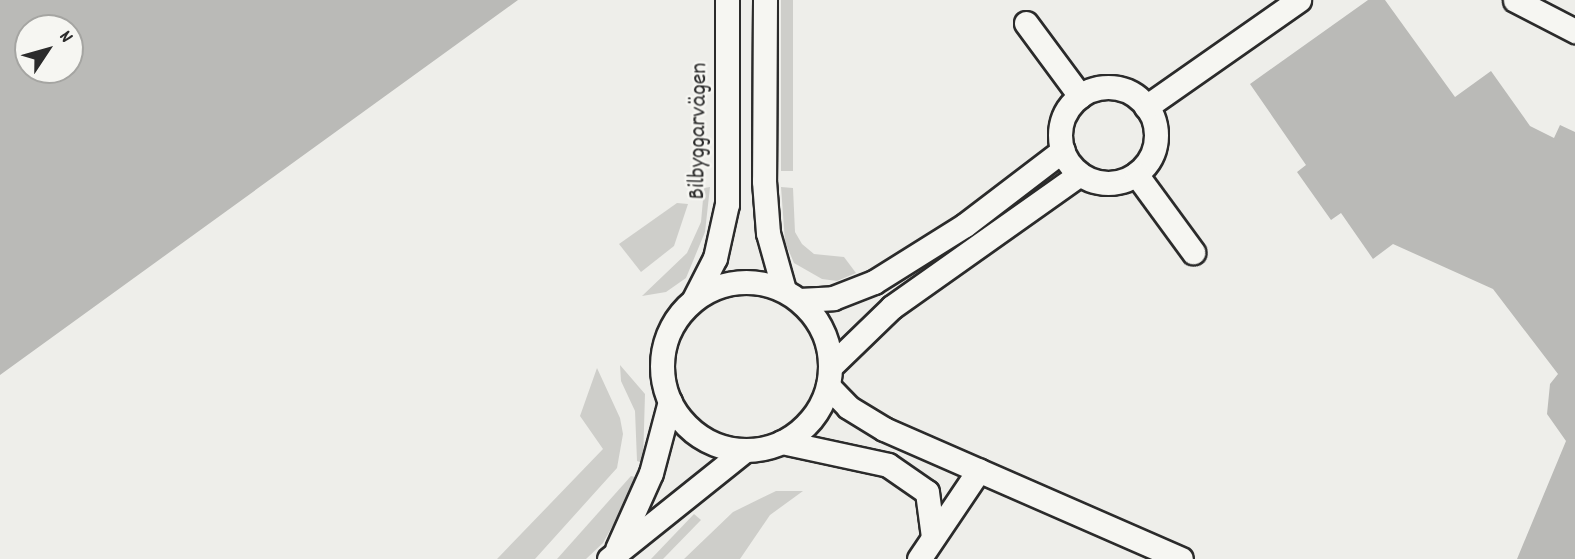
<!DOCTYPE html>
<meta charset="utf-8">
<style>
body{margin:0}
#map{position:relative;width:1575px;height:559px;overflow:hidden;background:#eeeeea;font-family:Dekko,sans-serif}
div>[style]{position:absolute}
.green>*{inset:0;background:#cececa;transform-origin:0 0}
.building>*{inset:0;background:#babab7}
.roads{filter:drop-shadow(2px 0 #2b2b2b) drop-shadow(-2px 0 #2b2b2b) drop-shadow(0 2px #2b2b2b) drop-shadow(0 -2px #2b2b2b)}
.minor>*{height:23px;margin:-11.5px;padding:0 11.5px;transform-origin:11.5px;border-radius:11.5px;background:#f6f6f2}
.minor>.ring{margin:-11.5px;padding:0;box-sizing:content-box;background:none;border:23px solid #f6f6f2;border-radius:50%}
span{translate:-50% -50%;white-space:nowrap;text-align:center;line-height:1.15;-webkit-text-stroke:5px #f6f6f2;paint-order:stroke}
.street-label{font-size:24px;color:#2b2b2b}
.north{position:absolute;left:14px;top:14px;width:70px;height:70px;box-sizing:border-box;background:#f6f6f2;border:2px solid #a5a5a2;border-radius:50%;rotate:54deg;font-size:19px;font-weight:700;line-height:28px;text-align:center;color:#2b2b2b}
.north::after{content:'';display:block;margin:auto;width:24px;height:32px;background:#2b2b2b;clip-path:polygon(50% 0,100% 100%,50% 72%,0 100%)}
</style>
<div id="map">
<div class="green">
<div style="left:781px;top:0;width:12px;height:171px"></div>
<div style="clip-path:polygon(710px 187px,705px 232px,686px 278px,666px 292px,642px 296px,687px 253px,701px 222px,704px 188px)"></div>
<div style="clip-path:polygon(781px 187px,793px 188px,795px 232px,802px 244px,814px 254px,844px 257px,856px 273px,837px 281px,822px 279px,794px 263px,785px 242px)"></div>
<div style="clip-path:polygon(677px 203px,688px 204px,674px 246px,641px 272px,619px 244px)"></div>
<div style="clip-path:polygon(620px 365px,645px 394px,643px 463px,637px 461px,635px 411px,621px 381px)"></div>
<div style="clip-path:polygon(597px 368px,620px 418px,623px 434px,617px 468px,535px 559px,497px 559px,603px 449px,580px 416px)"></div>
<div style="clip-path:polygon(631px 476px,639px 478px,603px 543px,586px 559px,557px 559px)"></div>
<div style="clip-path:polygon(776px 491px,803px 491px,770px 515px,740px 559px,684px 559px,733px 512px)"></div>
<div style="clip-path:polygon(694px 514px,701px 520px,663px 559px,651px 559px)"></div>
</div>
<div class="building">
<div style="clip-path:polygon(evenodd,0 0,518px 0,0 375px,0 0,28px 28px,70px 28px,70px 70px,28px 70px,28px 28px)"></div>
<div style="clip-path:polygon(1368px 0,1385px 0,1455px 97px,1491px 71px,1530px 126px,1554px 138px,1560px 125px,1575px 132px,1575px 559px,1517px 559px,1566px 441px,1547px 414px,1550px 384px,1558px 374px,1493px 289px,1393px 244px,1373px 259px,1341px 213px,1331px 220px,1297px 172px,1306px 165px,1250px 84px)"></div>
</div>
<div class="roads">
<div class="minor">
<div style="left:765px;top:0;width:181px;rotate:90.3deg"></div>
<div style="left:764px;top:181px;width:52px;rotate:85.6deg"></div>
<div style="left:768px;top:233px;width:59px;rotate:74.3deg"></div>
<div style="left:1515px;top:0;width:68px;rotate:27.3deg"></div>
<div style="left:1026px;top:23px;width:91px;rotate:53.5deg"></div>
<div class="ring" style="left:1060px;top:87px;width:73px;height:73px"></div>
<div style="left:1146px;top:107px;width:187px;rotate:-35deg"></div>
<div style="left:1136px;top:174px;width:97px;rotate:53.8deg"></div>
<div class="ring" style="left:662px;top:282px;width:145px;height:145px"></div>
<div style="left:694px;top:299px;width:46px;rotate:-62.9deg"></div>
<div style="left:715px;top:258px;width:55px;rotate:-77.5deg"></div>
<div style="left:727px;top:204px;width:204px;rotate:-90deg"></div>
<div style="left:799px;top:300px;width:34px;rotate:-3deg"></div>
<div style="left:833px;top:298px;width:44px;rotate:-21.3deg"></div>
<div style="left:874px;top:282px;width:107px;rotate:-32.1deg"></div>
<div style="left:965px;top:225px;width:123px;rotate:-37.4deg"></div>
<div style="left:830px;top:367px;width:86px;rotate:-44.1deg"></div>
<div style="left:892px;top:307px;width:230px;rotate:-35.3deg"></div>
<div style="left:828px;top:386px;width:29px;rotate:46deg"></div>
<div style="left:848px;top:407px;width:42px;rotate:31.4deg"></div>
<div style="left:884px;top:429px;width:324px;rotate:23.6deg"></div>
<div style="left:782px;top:442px;width:108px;rotate:12.2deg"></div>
<div style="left:888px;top:465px;width:47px;rotate:34.7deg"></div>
<div style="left:927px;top:492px;width:45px;rotate:82.4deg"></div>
<div style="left:617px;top:549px;width:83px;rotate:-65.9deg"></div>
<div style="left:651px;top:473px;width:74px;rotate:-75.2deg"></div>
<div style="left:609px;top:559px;width:174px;rotate:-38.7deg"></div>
<div style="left:919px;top:559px;width:107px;rotate:-56deg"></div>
</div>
</div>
<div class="street-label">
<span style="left:700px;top:131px;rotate:-89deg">Bilbyggarvägen</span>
</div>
<div class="north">N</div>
</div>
